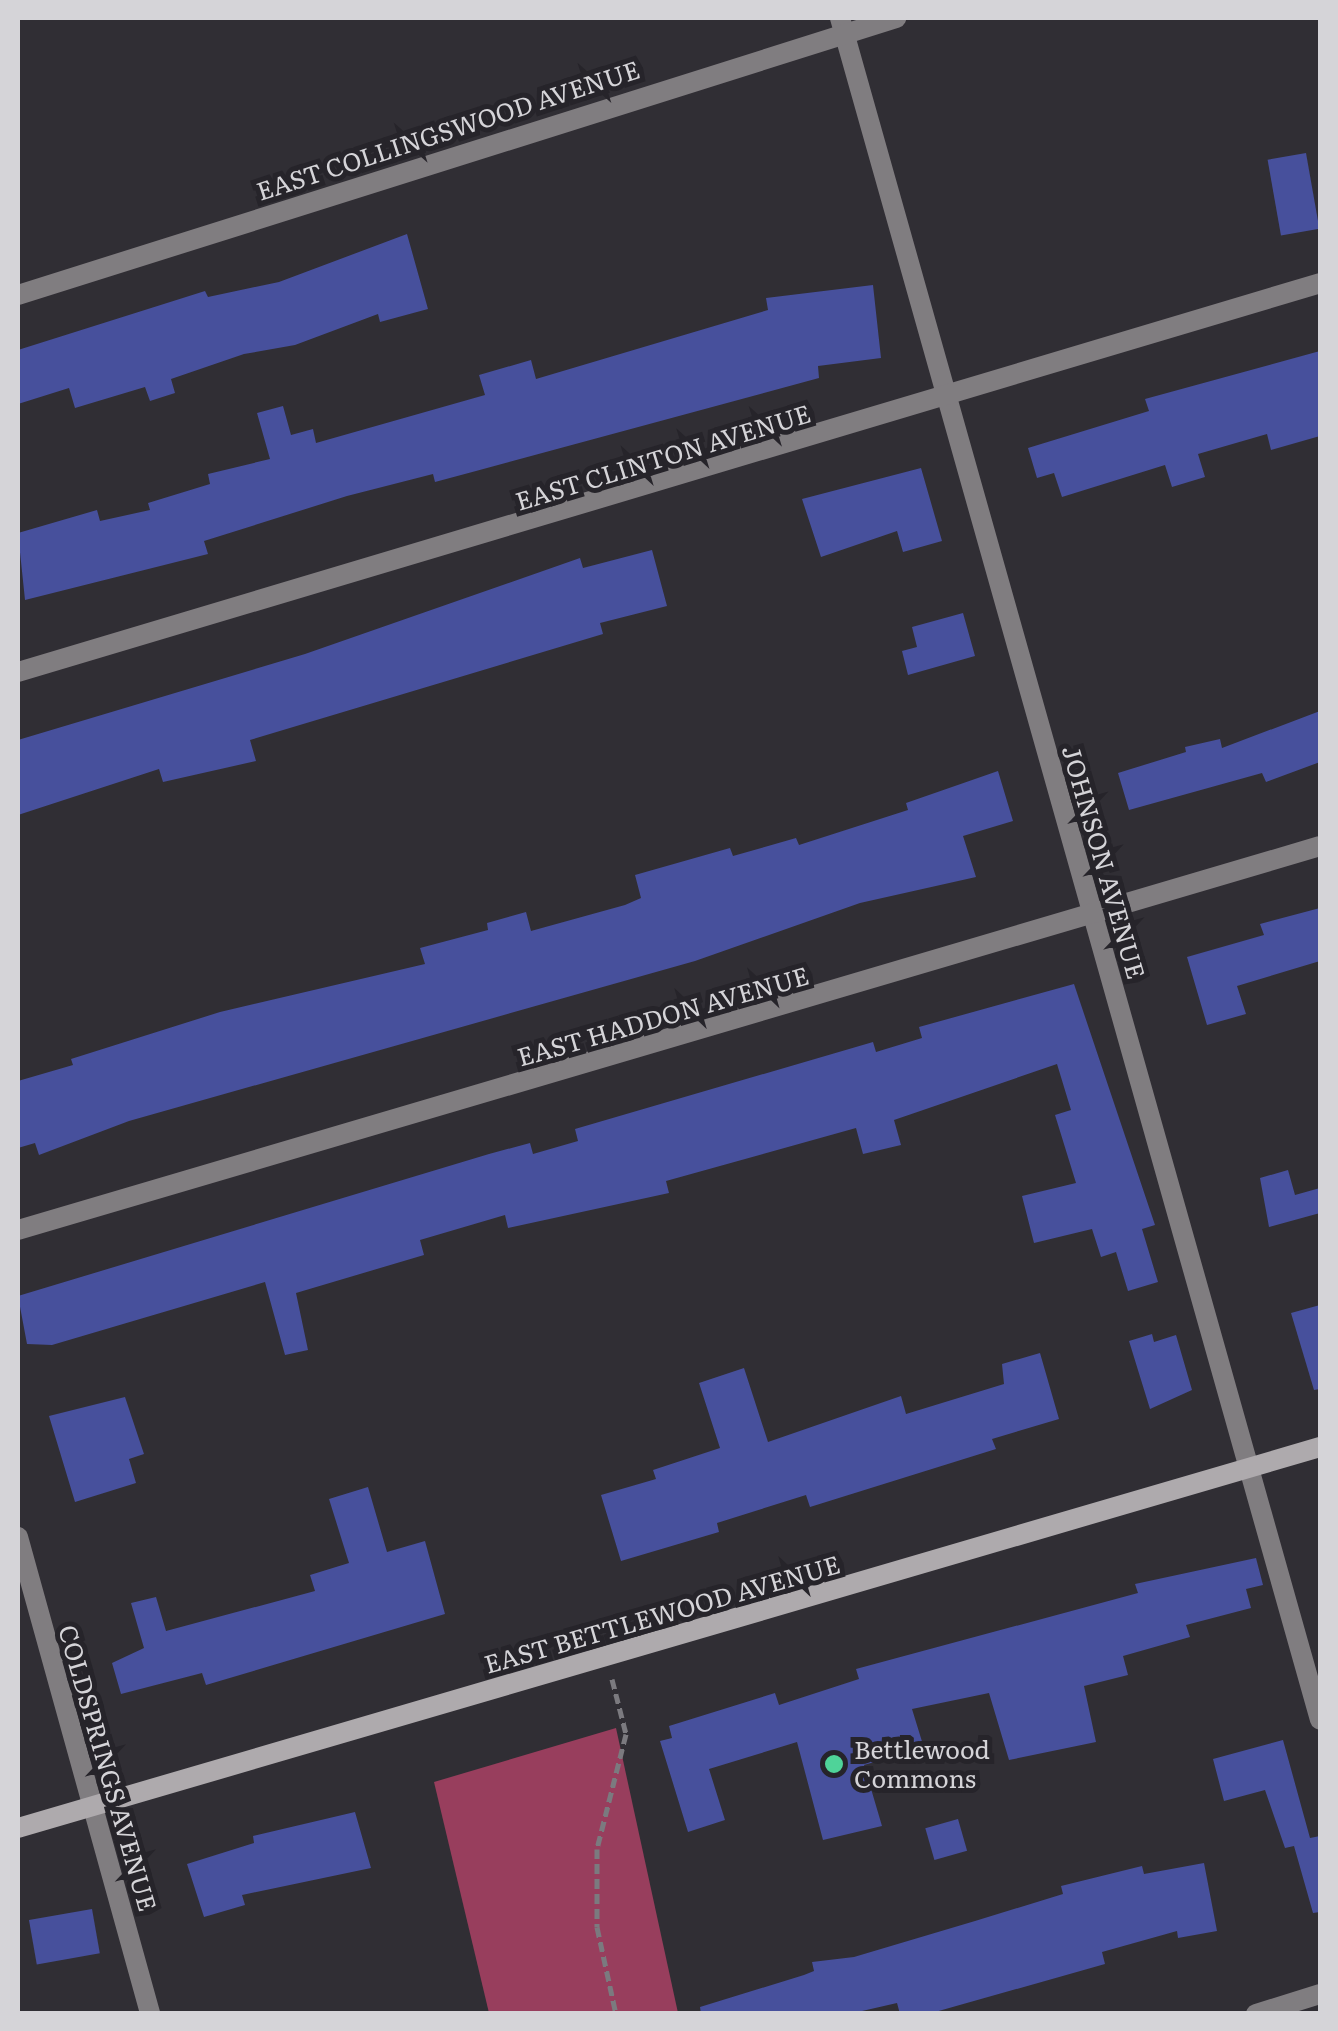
<!DOCTYPE html>
<style>
body{margin:0}
#map{position:relative;width:1338px;height:2031px;overflow:hidden;background:#302e34;font-family:Literata,serif}
div>[style]{position:absolute}
.forest>*{inset:0;background:#983e5d}
.building>*{inset:0;background:#47509c;transform-origin:0 0}
.path>*{height:5px;margin-top:-2.5px;transform-origin:0;background:repeating-linear-gradient(90deg,#7b7a7f 0 10px,transparent 0 15px)}
.street>*{height:20px;margin:-10px;padding:0 10px;transform-origin:10px;border-radius:10px;background:#807d80}
.secondary>*{height:20px;margin:-10px;padding:0 10px;transform-origin:10px;border-radius:10px;background:#aeaaad}
.dots>*{width:28px;height:28px;translate:-50% -50%;box-sizing:border-box;border:5px solid #26242a;border-radius:50%}
span{translate:-50% -50%;white-space:nowrap;text-align:center;line-height:1.15;-webkit-text-stroke:10px #26242a;paint-order:stroke}
.street-label{font-size:25px;color:#d5d4d8}
.poi-label{font-size:25px;color:#d5d4d8}
.left{translate:0 -50%;text-align:left}
.frame{position:absolute;inset:0;border:20px solid #d5d4d8;pointer-events:none}
</style>
<div id="map">
<div class="forest">
<div style="clip-path:polygon(616px 1728px,678px 2013px,489px 2013px,434px 1782px)"></div>
</div>
<div class="building">
<div style="left:1306px;top:153px;width:77px;height:39px;rotate:80deg"></div>
<div style="clip-path:polygon(407px 234px,428px 309px,380px 322px,378px 314px,295px 345px,244px 354px,171px 379px,175px 393px,150px 401px,145px 387px,75px 408px,69px 388px,18px 404px,18px 350px,205px 291px,208px 297px,279px 282px)"></div>
<div style="clip-path:polygon(873px 285px,881px 358px,818px 366px,819px 378px,476px 471px,435px 482px,433px 474px,347px 496px,204px 541px,208px 554px,25px 600px,18px 533px,97px 510px,100px 521px,150px 510px,148px 503px,210px 484px,208px 474px,270px 459px,257px 413px,283px 406px,291px 435px,313px 429px,316px 443px,485px 395px,479px 375px,531px 360px,536px 379px,768px 310px,766px 298px)"></div>
<div style="clip-path:polygon(1320px 351px,1320px 436px,1271px 450px,1267px 434px,1198px 454px,1205px 477px,1172px 487px,1165px 465px,1062px 497px,1054px 473px,1037px 478px,1028px 448px,1149px 411px,1145px 399px)"></div>
<div style="clip-path:polygon(921px 468px,942px 541px,903px 552px,897px 531px,821px 557px,802px 499px)"></div>
<div style="clip-path:polygon(652px 550px,667px 606px,600px 623px,603px 634px,250px 740px,256px 761px,163px 782px,159px 769px,18px 815px,18px 740px,305px 654px,580px 558px,583px 568px)"></div>
<div style="clip-path:polygon(963px 613px,975px 656px,908px 675px,902px 651px,917px 647px,912px 627px)"></div>
<div style="clip-path:polygon(1320px 711px,1320px 762px,1266px 782px,1262px 773px,1129px 810px,1118px 773px,1186px 752px,1185px 747px,1220px 739px,1222px 748px)"></div>
<div style="clip-path:polygon(998px 771px,1013px 821px,963px 836px,976px 877px,860px 903px,695px 961px,129px 1121px,39px 1155px,35px 1143px,18px 1148px,18px 1081px,73px 1065px,71px 1059px,220px 1012px,425px 964px,420px 948px,488px 930px,487px 923px,526px 912px,531px 931px,625px 905px,641px 898px,635px 875px,730px 848px,733px 856px,796px 838px,799px 845px,908px 810px,906px 803px)"></div>
<div style="clip-path:polygon(1320px 908px,1320px 961px,1237px 986px,1246px 1014px,1207px 1025px,1187px 957px,1264px 935px,1260px 924px)"></div>
<div style="clip-path:polygon(1074px 984px,1155px 1225px,1142px 1229px,1158px 1282px,1128px 1291px,1116px 1252px,1101px 1257px,1092px 1229px,1034px 1243px,1022px 1196px,1076px 1183px,1055px 1115px,1071px 1110px,1057px 1064px,894px 1120px,901px 1145px,863px 1154px,856px 1128px,666px 1181px,669px 1193px,508px 1228px,505px 1215px,420px 1240px,424px 1255px,296px 1293px,308px 1350px,285px 1355px,265px 1282px,52px 1345px,27px 1344px,18px 1296px,489px 1154px,530px 1143px,533px 1154px,578px 1141px,575px 1129px,873px 1042px,876px 1052px,922px 1038px,919px 1027px)"></div>
<div style="clip-path:polygon(1288px 1170px,1295px 1195px,1320px 1188px,1320px 1213px,1269px 1227px,1260px 1178px)"></div>
<div style="clip-path:polygon(1320px 1305px,1320px 1389px,1314px 1390px,1291px 1313px)"></div>
<div style="clip-path:polygon(1152px 1334px,1154px 1342px,1176px 1335px,1192px 1390px,1150px 1409px,1129px 1341px)"></div>
<div style="clip-path:polygon(1040px 1353px,1059px 1419px,992px 1439px,996px 1449px,810px 1507px,806px 1495px,717px 1523px,719px 1532px,621px 1561px,601px 1495px,656px 1479px,653px 1470px,720px 1448px,699px 1383px,744px 1368px,768px 1442px,901px 1396px,906px 1414px,1004px 1384px,1002px 1364px)"></div>
<div style="clip-path:polygon(125px 1397px,144px 1454px,129px 1459px,136px 1483px,75px 1502px,49px 1416px)"></div>
<div style="clip-path:polygon(368px 1487px,387px 1552px,425px 1541px,445px 1614px,206px 1685px,202px 1673px,121px 1694px,112px 1663px,144px 1648px,131px 1603px,156px 1597px,166px 1631px,315px 1591px,310px 1575px,349px 1563px,329px 1499px)"></div>
<div style="clip-path:polygon(1256px 1558px,1263px 1585px,1246px 1589px,1251px 1608px,1186px 1625px,1190px 1637px,1123px 1656px,1128px 1675px,1084px 1686px,1096px 1742px,1009px 1760px,989px 1693px,912px 1709px,924px 1748px,864px 1765px,882px 1826px,823px 1840px,797px 1742px,709px 1769px,725px 1820px,688px 1832px,660px 1741px,672px 1738px,669px 1726px,775px 1693px,779px 1705px,859px 1679px,856px 1669px,1138px 1593px,1135px 1584px)"></div>
<div style="clip-path:polygon(1283px 1740px,1310px 1838px,1320px 1836px,1320px 1912px,1313px 1913px,1294px 1846px,1285px 1848px,1265px 1790px,1224px 1801px,1213px 1759px)"></div>
<div style="clip-path:polygon(355px 1812px,371px 1868px,242px 1895px,245px 1905px,204px 1917px,187px 1864px,254px 1843px,253px 1836px)"></div>
<div style="left:958px;top:1819px;width:33px;height:34px;rotate:74deg"></div>
<div style="clip-path:polygon(1204px 1863px,1217px 1931px,1178px 1938px,1177px 1931px,1102px 1952px,1105px 1964px,928px 2014px,900px 2014px,897px 2003px,849px 2014px,701px 2014px,700px 2007px,804px 1975px,814px 1971px,812px 1962px,854px 1957px,975px 1921px,1063px 1894px,1061px 1886px,1142px 1866px,1144px 1874px)"></div>
<div style="left:92px;top:1909px;width:45px;height:64px;rotate:80deg"></div>
</div>
<div class="path">
<div style="left:612px;top:1679px;width:57px;rotate:75.7deg"></div>
<div style="left:626px;top:1734px;width:119px;rotate:104.2deg"></div>
<div style="left:597px;top:1849px;width:78px;rotate:90deg"></div>
<div style="left:597px;top:1927px;width:89px;rotate:77.7deg"></div>
</div>
<div class="street">
<div style="left:840px;top:18px;width:1768px;rotate:74.25deg"></div>
<div style="left:18px;top:295px;width:921px;rotate:-17.51deg"></div>
<div style="left:18px;top:672px;width:1359px;rotate:-16.63deg"></div>
<div style="left:18px;top:1230px;width:1357px;rotate:-16.43deg"></div>
<div style="left:18px;top:1537px;width:495px;rotate:74.5deg"></div>
<div style="left:1256px;top:2014px;width:67px;rotate:-17.4deg"></div>
</div>
<div class="secondary">
<div style="left:18px;top:1828px;width:1357px;rotate:-16.31deg"></div>
</div>
<div class="dots">
<div style="left:834px;top:1764px;background:#4fd399"></div>
</div>
<div class="street-label">
<span style="left:448px;top:130px;rotate:-18deg">EAST COLLINGSWOOD AVENUE</span>
<span style="left:663px;top:457px;rotate:-17deg">EAST CLINTON AVENUE</span>
<span style="left:1104px;top:862px;rotate:74deg">JOHNSON AVENUE</span>
<span style="left:663px;top:1016px;rotate:-16deg">EAST HADDON AVENUE</span>
<span style="left:662px;top:1614px;rotate:-16deg">EAST BETTLEWOOD AVENUE</span>
<span style="left:108px;top:1768px;rotate:74deg">COLDSPRINGS AVENUE</span>
</div>
<div class="poi-label">
<span class="left" style="left:854px;top:1764px">Bettlewood<br>Commons</span>
</div>
<div class="frame"></div>
</div>
